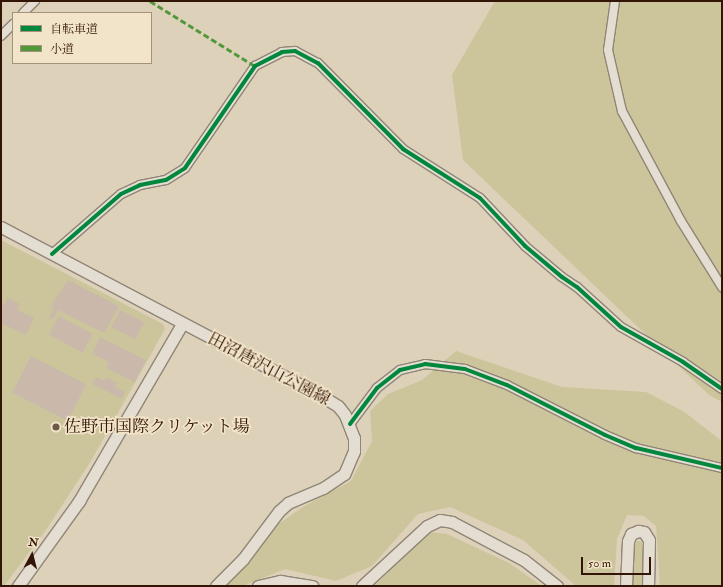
<!DOCTYPE html>
<meta charset="utf-8">
<style>
body{margin:0}
#map{position:relative;width:723px;height:587px;overflow:hidden;background:#ddd1ba;font-family:"IM FELL Double Pica","Noto Serif JP",serif}
div>[style]{position:absolute}
.green>*{inset:0;background:#ccc59c}
.building>*{inset:0;background:#cab8aa;transform-origin:0 0}
.roads{filter:drop-shadow(1px 0 #908576) drop-shadow(-1px 0 #908576) drop-shadow(0 1px #908576) drop-shadow(0 -1px #908576)}
.street>*{height:8px;margin:-4px;padding:0 4px;transform-origin:4px;border-radius:4px;background:#e4ded2}
.secondary>*{height:11px;margin:-5.5px;padding:0 5.5px;transform-origin:5.5px;border-radius:5.5px;background:#e4ded2}
.quiet>*{height:3px;margin-top:-1.5px;transform-origin:0;background:repeating-linear-gradient(90deg,#51983a 0 6px,transparent 0 9px)}
.cycleway>*{height:4px;margin:-2px;padding:0 2px;transform-origin:2px;border-radius:2px;background:#00873e}
.dots>*{width:11px;height:11px;translate:-50% -50%;box-sizing:border-box;border:2px solid #f2e4c9;border-radius:50%}
span{translate:-50% -50%;white-space:nowrap;text-align:center;line-height:1.15;-webkit-text-stroke:3.5px #f2e4c9;paint-order:stroke}
.street-label{font-size:17px;color:#331505}
.poi-label{font-size:17px;color:#331505}
.left{translate:0 -50%;text-align:left}
.frame{position:absolute;inset:0;border:2px solid #331505;pointer-events:none}
.legend{position:absolute;left:12px;top:12px;width:140px;height:52px;box-sizing:border-box;background:#f2e4c9;border:1px solid #a6917b;margin:0;padding:5px 7px;list-style:none;font-size:12px;color:#331505}
.legend li{display:flex;align-items:center;gap:8px;height:20px}
.legend b{width:20px;border:1px solid #a6917b}
.north{position:absolute;left:12px;top:535px;width:40px;height:40px;-webkit-text-stroke:3px #f2e4c9;paint-order:stroke;rotate:7deg;font-size:11px;font-weight:700;line-height:16px;text-align:center;color:#331505}
.north::after{content:'';display:block;margin:auto;width:14px;height:18px;background:#331505;clip-path:polygon(50% 0,100% 100%,50% 72%,0 100%)}
.scale{position:absolute;left:581px;top:557px;width:70px;height:18px;box-sizing:border-box;border:2px solid #331505;border-top:0;padding-left:5px;font-size:12px;line-height:14px;white-space:nowrap;color:#331505;-webkit-text-stroke:3px #f2e4c9;paint-order:stroke}
</style>
<div id="map">
<div class="green">
<div style="clip-path:polygon(495px 1px,722px 1px,722px 402px,709px 395px,463px 160px,452px 75px)"></div>
<div style="clip-path:polygon(1px 240px,163px 324px,165px 329px,91px 461px,46px 530px,4px 586px,1px 586px)"></div>
<div style="clip-path:polygon(456px 351px,562px 387px,646px 392px,683px 411px,722px 441px,722px 586px,660px 586px,656px 526px,644px 516px,627px 515px,617px 539px,614px 586px,576px 586px,523px 540px,450px 507px,418px 514px,372px 566px,336px 581px,285px 569px,243px 586px,227px 586px,277px 525px,303px 507px,351px 481px,372px 441px,370px 411px,388px 394px,422px 380px)"></div>
<div style="clip-path:polygon(430px 532px,447px 534px,509px 563px,542px 586px,374px 586px)"></div>
<div style="clip-path:polygon(637px 541px,641px 541px,645px 551px,643px 586px,630px 586px,633px 548px)"></div>
</div>
<div class="building">
<div style="clip-path:polygon(68px 280px,119px 306px,104px 333px,58px 310px,53px 319px,49px 318px,54px 308px,51px 306px)"></div>
<div style="clip-path:polygon(7px 298px,20px 304px,17px 310px,34px 318px,26px 335px,3px 324px,1px 328px,1px 303px,4px 305px)"></div>
<div style="left:120px;top:310px;width:27px;height:19px;rotate:27deg"></div>
<div style="left:59px;top:316px;width:38px;height:21px;rotate:28deg"></div>
<div style="clip-path:polygon(100px 337px,146px 360px,135px 382px,106px 368px,109px 362px,92px 354px)"></div>
<div style="left:31px;top:356px;width:62px;height:41px;rotate:27deg"></div>
<div style="clip-path:polygon(96px 377px,104px 381px,106px 377px,117px 383px,115px 387px,125px 392px,122px 399px,92px 384px)"></div>
</div>
<div class="roads">
<div class="street">
<div style="left:615px;top:1px;width:49px;rotate:98.1deg"></div>
<div style="left:608px;top:50px;width:63px;rotate:77.1deg"></div>
<div style="left:622px;top:111px;width:125px;rotate:61.8deg"></div>
<div style="left:681px;top:221px;width:78px;rotate:58.2deg"></div>
<div style="left:23px;top:13px;width:17px;rotate:-45deg"></div>
<div style="left:1px;top:36px;width:17px;rotate:-45deg"></div>
<div style="left:52px;top:254px;width:91px;rotate:-41deg"></div>
<div style="left:121px;top:194px;width:21px;rotate:-25deg"></div>
<div style="left:140px;top:185px;width:26px;rotate:-11deg"></div>
<div style="left:166px;top:180px;width:22px;rotate:-32deg"></div>
<div style="left:185px;top:168px;width:124px;rotate:-55.5deg"></div>
<div style="left:255px;top:66px;width:30px;rotate:-27deg"></div>
<div style="left:282px;top:52px;width:13px;rotate:-4deg"></div>
<div style="left:295px;top:51px;width:26px;rotate:28deg"></div>
<div style="left:318px;top:63px;width:121px;rotate:45.3deg"></div>
<div style="left:403px;top:149px;width:91px;rotate:32.5deg"></div>
<div style="left:480px;top:198px;width:66px;rotate:46.8deg"></div>
<div style="left:525px;top:246px;width:48px;rotate:40deg"></div>
<div style="left:562px;top:277px;width:18px;rotate:34deg"></div>
<div style="left:577px;top:287px;width:59px;rotate:42.3deg"></div>
<div style="left:621px;top:327px;width:71px;rotate:29.4deg"></div>
<div style="left:683px;top:362px;width:47px;rotate:34.7deg"></div>
<div style="left:350px;top:424px;width:45px;rotate:-53.1deg"></div>
<div style="left:377px;top:388px;width:29px;rotate:-38deg"></div>
<div style="left:400px;top:370px;width:26px;rotate:-13deg"></div>
<div style="left:425px;top:364px;width:40px;rotate:7.1deg"></div>
<div style="left:465px;top:369px;width:45px;rotate:20.9deg"></div>
<div style="left:507px;top:385px;width:110px;rotate:27deg"></div>
<div style="left:605px;top:435px;width:34px;rotate:23deg"></div>
<div style="left:636px;top:448px;width:88px;rotate:13.1deg"></div>
</div>
<div class="secondary">
<div style="left:1px;top:227px;width:366px;rotate:27.8deg"></div>
<div style="left:325px;top:398px;width:15px;rotate:32deg"></div>
<div style="left:338px;top:406px;width:11px;rotate:52deg"></div>
<div style="left:345px;top:415px;width:25px;rotate:69deg"></div>
<div style="left:354px;top:438px;width:13px;rotate:90deg"></div>
<div style="left:354px;top:451px;width:25px;rotate:113deg"></div>
<div style="left:344px;top:474px;width:25px;rotate:146deg"></div>
<div style="left:323px;top:488px;width:38px;rotate:157deg"></div>
<div style="left:288px;top:503px;width:12px;rotate:138deg"></div>
<div style="left:279px;top:511px;width:60px;rotate:126.9deg"></div>
<div style="left:243px;top:559px;width:38px;rotate:135deg"></div>
<div style="left:18px;top:586px;width:105px;rotate:-54.3deg"></div>
<div style="left:79px;top:501px;width:205px;rotate:-59.8deg"></div>
<div style="left:258px;top:586px;width:23px;rotate:-13deg"></div>
<div style="left:280px;top:581px;width:33px;rotate:9deg"></div>
<div style="left:362px;top:586px;width:88px;rotate:-42.7deg"></div>
<div style="left:427px;top:526px;width:14px;rotate:-25deg"></div>
<div style="left:440px;top:520px;width:12px;rotate:9deg"></div>
<div style="left:452px;top:522px;width:81px;rotate:27.8deg"></div>
<div style="left:524px;top:560px;width:42px;rotate:38.2deg"></div>
<div style="left:626px;top:586px;width:45px;rotate:-87.5deg"></div>
<div style="left:628px;top:541px;width:8px;rotate:-67deg"></div>
<div style="left:631px;top:534px;width:8px;rotate:-23deg"></div>
<div style="left:638px;top:531px;width:6px;rotate:9deg"></div>
<div style="left:644px;top:532px;width:9px;rotate:58deg"></div>
<div style="left:649px;top:540px;width:46px;rotate:91.2deg"></div>
</div>
</div>
<div class="quiet">
<div style="left:150px;top:1px;width:123px;rotate:31.8deg"></div>
</div>
<div class="cycleway">
<div style="left:52px;top:254px;width:91px;rotate:-41deg"></div>
<div style="left:121px;top:194px;width:21px;rotate:-25deg"></div>
<div style="left:140px;top:185px;width:26px;rotate:-11deg"></div>
<div style="left:166px;top:180px;width:22px;rotate:-32deg"></div>
<div style="left:185px;top:168px;width:124px;rotate:-55.5deg"></div>
<div style="left:255px;top:66px;width:30px;rotate:-27deg"></div>
<div style="left:282px;top:52px;width:13px;rotate:-4deg"></div>
<div style="left:295px;top:51px;width:26px;rotate:28deg"></div>
<div style="left:318px;top:63px;width:121px;rotate:45.3deg"></div>
<div style="left:403px;top:149px;width:91px;rotate:32.5deg"></div>
<div style="left:480px;top:198px;width:66px;rotate:46.8deg"></div>
<div style="left:525px;top:246px;width:48px;rotate:40deg"></div>
<div style="left:562px;top:277px;width:18px;rotate:34deg"></div>
<div style="left:577px;top:287px;width:59px;rotate:42.3deg"></div>
<div style="left:621px;top:327px;width:71px;rotate:29.4deg"></div>
<div style="left:683px;top:362px;width:47px;rotate:34.7deg"></div>
<div style="left:350px;top:424px;width:45px;rotate:-53.1deg"></div>
<div style="left:377px;top:388px;width:29px;rotate:-38deg"></div>
<div style="left:400px;top:370px;width:26px;rotate:-13deg"></div>
<div style="left:425px;top:364px;width:40px;rotate:7.1deg"></div>
<div style="left:465px;top:369px;width:45px;rotate:20.9deg"></div>
<div style="left:507px;top:385px;width:110px;rotate:27deg"></div>
<div style="left:605px;top:435px;width:34px;rotate:23deg"></div>
<div style="left:636px;top:448px;width:88px;rotate:13.1deg"></div>
</div>
<div class="dots">
<div style="left:56px;top:427px;background:#6e5744"></div>
</div>
<div class="street-label">
<span style="left:269px;top:369px;rotate:28deg">田沼唐沢山公園線</span>
</div>
<div class="poi-label">
<span class="left" style="left:64px;top:427px">佐野市国際クリケット場</span>
</div>
<div class="frame"></div>
<ul class="legend">
<li><b style="height:5px;background:#00873e"></b>自転車道</li>
<li><b style="height:5px;background:#51983a"></b>小道</li>
</ul>
<div class="north">N</div>
<div class="scale">50 m</div>
</div>
